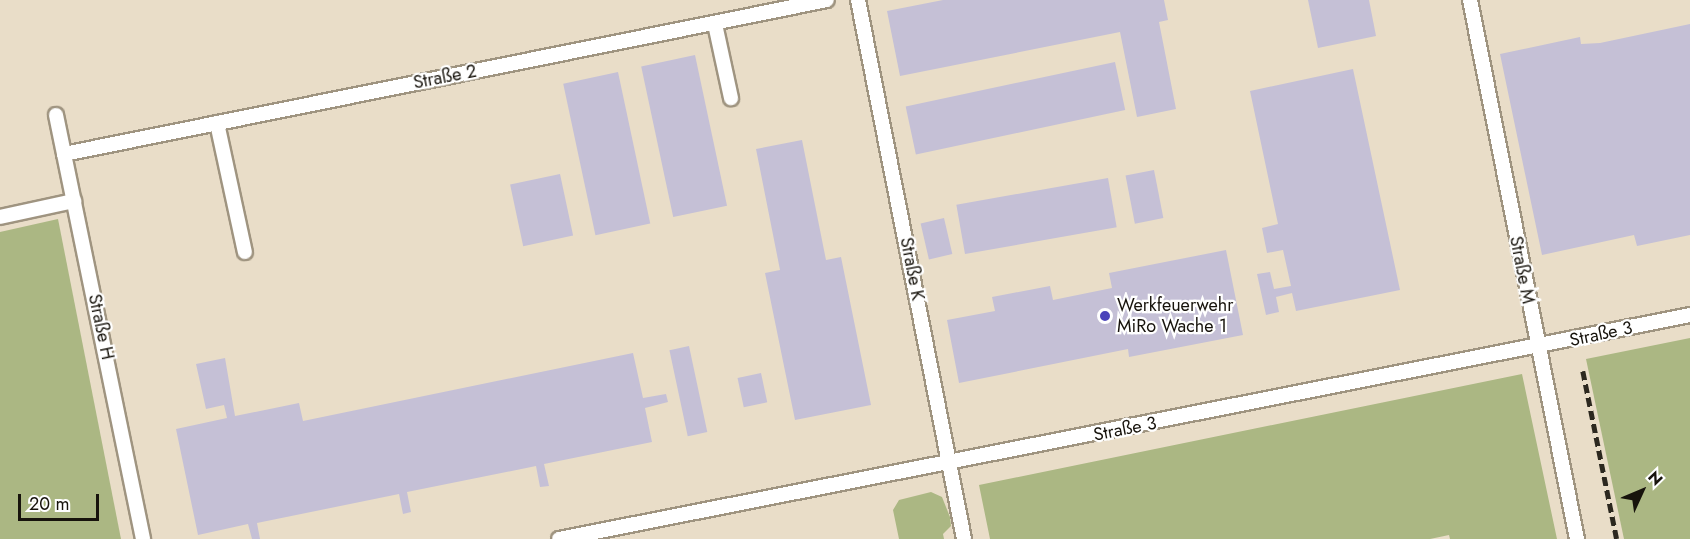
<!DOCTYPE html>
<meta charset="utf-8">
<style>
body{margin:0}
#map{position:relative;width:1690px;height:539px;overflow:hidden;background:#e9ddc8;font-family:Jost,sans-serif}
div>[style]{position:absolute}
.green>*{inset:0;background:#abb783}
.building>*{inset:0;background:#c5c0d6;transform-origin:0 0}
.roads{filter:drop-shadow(2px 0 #9f9480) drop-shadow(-2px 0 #9f9480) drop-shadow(0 2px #9f9480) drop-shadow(0 -2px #9f9480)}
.lane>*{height:14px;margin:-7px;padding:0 7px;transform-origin:7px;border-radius:7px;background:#fff}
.rail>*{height:4.5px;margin-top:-2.25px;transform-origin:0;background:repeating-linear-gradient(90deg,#2c281f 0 9px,transparent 0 13.5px)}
.dots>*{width:16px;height:16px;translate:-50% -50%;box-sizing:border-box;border:3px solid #fff;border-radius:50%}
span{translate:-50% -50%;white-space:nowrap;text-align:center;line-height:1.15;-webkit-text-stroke:4.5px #fff;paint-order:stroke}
.street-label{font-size:18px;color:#17130c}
.poi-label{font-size:18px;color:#17130c}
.left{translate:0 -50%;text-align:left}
.north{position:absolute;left:1612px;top:461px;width:60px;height:60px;-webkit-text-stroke:4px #fff;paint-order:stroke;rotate:46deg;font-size:16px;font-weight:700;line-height:24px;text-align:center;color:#17130c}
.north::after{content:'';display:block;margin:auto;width:21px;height:27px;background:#17130c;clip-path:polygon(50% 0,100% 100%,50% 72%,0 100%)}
.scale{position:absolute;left:18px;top:494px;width:81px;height:27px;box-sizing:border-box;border:3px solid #17130c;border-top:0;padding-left:8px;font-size:18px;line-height:21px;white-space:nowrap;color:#17130c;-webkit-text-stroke:4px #fff;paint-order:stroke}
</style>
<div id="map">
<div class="green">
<div style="clip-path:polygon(58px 219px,121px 539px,0 539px,0 232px)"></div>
<div style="clip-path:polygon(1690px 338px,1690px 539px,1624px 539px,1586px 359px)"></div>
<div style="clip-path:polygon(1522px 374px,1557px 539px,1450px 539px,1449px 535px,1430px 539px,990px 539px,979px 485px)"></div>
<div style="clip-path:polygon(931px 492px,942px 497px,950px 517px,951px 526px,943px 534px,944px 539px,899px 539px,893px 510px,899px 500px)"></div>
</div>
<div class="building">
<div style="clip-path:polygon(943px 0,1164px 0,1168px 20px,1159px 22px,1176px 109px,1137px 117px,1120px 32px,900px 76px,887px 11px)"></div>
<div style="clip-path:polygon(1308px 0,1369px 0,1376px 36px,1318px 48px)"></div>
<div style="clip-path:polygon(1690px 24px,1690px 235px,1637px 246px,1634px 235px,1542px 255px,1500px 54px,1580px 37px,1581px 44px,1600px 43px)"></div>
<div style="left:695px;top:55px;width:154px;height:55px;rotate:78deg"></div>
<div style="left:1115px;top:62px;width:49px;height:214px;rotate:78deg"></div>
<div style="clip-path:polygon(1353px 69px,1400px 290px,1296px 311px,1292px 293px,1276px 297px,1279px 312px,1266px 315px,1257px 274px,1270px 272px,1274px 289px,1291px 286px,1283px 250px,1267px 253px,1262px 228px,1278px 224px,1250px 91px)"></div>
<div style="left:618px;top:72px;width:155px;height:56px;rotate:78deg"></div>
<div style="clip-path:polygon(802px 140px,826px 260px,841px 257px,871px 405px,795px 420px,765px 273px,780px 270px,756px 149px)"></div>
<div style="left:1154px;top:170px;width:49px;height:29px;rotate:79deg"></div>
<div style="left:560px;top:174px;width:63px;height:51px;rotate:78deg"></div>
<div style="left:1108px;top:178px;width:50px;height:154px;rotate:80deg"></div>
<div style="left:944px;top:218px;width:37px;height:24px;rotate:77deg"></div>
<div style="clip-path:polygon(1226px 250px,1243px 335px,1129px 357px,1128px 349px,959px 383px,947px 320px,995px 311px,992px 297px,1050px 286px,1053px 300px,1112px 288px,1109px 273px)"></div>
<div style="left:689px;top:346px;width:88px;height:20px;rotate:78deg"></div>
<div style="clip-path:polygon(633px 353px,643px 398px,666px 394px,668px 402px,645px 408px,652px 442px,544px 464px,549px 486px,540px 487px,536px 466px,407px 492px,411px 512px,403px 514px,399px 494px,257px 523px,260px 539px,252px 539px,248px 524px,198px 535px,176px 429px,227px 418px,224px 405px,206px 409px,196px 364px,225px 358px,235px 416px,299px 403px,303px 421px)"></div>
<div style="left:761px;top:373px;width:30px;height:24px;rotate:78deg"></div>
</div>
<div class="roads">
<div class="lane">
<div style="left:858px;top:0;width:549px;rotate:78.87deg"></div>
<div style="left:1470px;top:0;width:550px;rotate:78.77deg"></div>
<div style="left:715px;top:24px;width:76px;rotate:77.8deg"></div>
<div style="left:56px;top:115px;width:433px;rotate:78.4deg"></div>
<div style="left:217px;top:123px;width:132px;rotate:77.8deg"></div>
<div style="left:64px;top:154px;width:778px;rotate:-11.41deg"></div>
<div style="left:0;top:217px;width:76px;rotate:-12.2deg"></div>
<div style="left:559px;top:539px;width:1153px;rotate:-11.2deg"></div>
</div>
</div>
<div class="rail">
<div style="left:1583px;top:371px;width:171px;rotate:78.6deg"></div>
</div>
<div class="dots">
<div style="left:1105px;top:316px;background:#4b44ba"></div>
</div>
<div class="street-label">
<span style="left:445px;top:77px;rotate:-11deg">Straße 2</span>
<span style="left:912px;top:269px;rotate:79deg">Straße K</span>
<span style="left:1522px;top:270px;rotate:79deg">Straße M</span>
<span style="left:101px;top:327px;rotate:78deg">Straße H</span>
<span style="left:1601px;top:334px;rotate:-12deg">Straße 3</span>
<span style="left:1125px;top:429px;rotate:-11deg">Straße 3</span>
</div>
<div class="poi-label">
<span class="left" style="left:1117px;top:316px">Werkfeuerwehr<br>MiRo Wache 1</span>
</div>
<div class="north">N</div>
<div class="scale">20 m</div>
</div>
